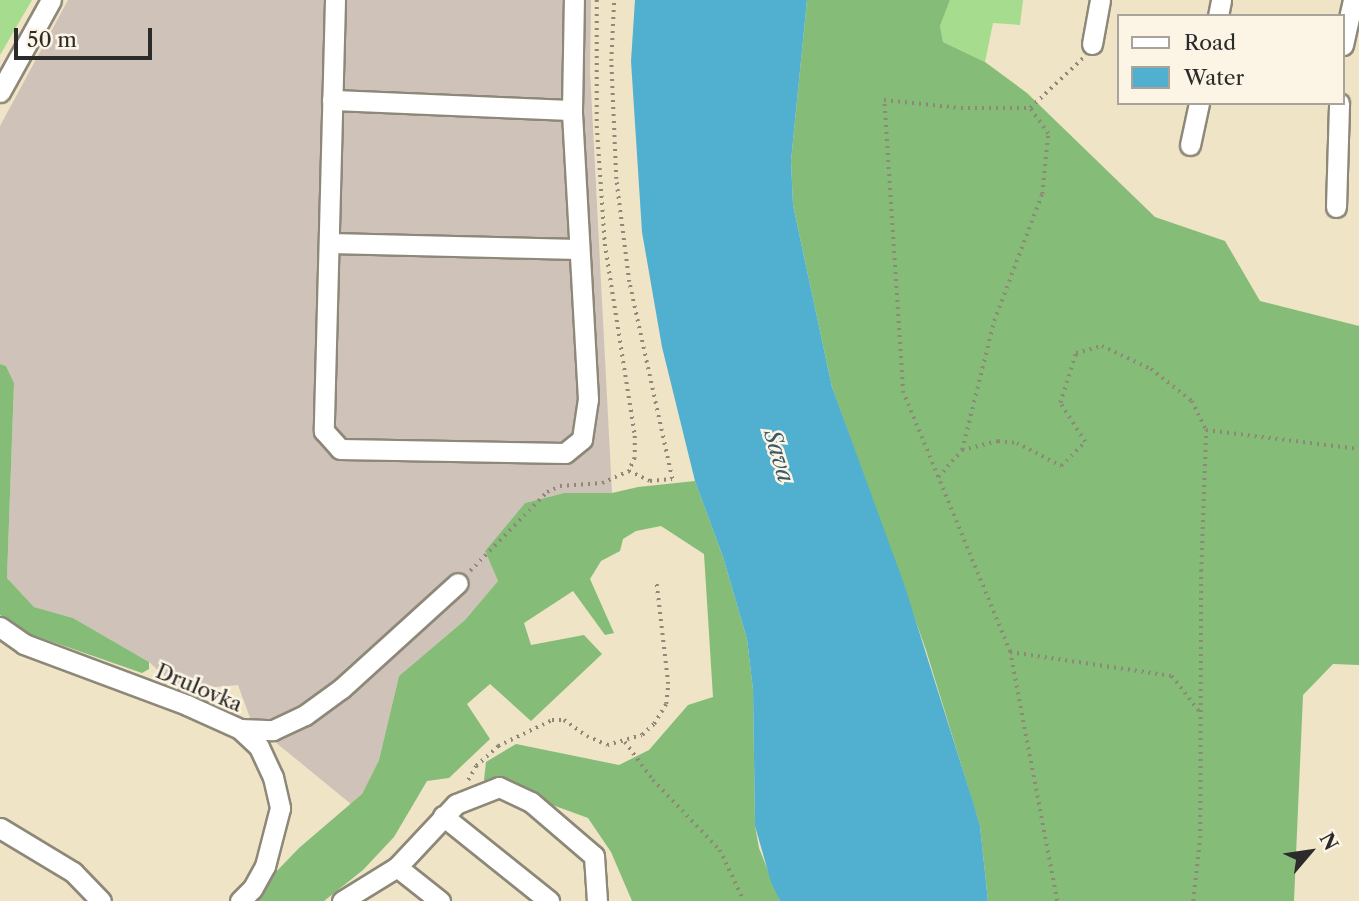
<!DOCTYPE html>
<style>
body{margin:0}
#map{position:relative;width:1359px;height:901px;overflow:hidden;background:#efe4c5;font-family:"Libre Caslon Text",serif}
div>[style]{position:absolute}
.industrial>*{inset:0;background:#cec2b9}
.green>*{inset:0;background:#a5dc8d}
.forest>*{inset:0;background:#84bc78}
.water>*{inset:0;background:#51afd0}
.path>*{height:3.5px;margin-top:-1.75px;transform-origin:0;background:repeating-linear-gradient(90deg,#8d8878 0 2px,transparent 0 7px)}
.roads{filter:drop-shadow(2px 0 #8d8878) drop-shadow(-2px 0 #8d8878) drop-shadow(0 2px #8d8878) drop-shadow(0 -2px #8d8878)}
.minor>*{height:19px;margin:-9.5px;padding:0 9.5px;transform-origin:9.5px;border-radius:9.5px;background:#fff}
span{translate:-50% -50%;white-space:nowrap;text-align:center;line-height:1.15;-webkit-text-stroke:5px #fcf5e5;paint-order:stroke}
.street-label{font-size:21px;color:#2b2b2b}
.water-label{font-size:23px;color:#385965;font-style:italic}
.legend{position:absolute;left:1117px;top:14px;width:228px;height:91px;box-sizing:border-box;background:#fcf5e5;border:2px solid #a8a49b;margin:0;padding:9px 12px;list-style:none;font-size:21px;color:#2b2b2b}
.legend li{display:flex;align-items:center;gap:14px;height:35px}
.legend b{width:35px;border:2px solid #a8a49b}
.north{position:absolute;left:1275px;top:817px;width:70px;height:70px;-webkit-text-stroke:5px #fcf5e5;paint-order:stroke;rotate:61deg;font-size:19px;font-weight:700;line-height:28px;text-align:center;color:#2b2b2b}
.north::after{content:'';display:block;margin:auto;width:24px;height:32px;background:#2b2b2b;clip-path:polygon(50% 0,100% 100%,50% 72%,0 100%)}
.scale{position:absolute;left:14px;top:28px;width:138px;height:32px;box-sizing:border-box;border:4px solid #2b2b2b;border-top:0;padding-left:9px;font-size:21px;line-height:24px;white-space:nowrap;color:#2b2b2b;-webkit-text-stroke:5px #fcf5e5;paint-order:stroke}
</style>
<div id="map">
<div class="industrial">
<div style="clip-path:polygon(68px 0,591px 0,590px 71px,612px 493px,564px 493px,525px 503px,485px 551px,498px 581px,465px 620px,399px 676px,379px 760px,362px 794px,351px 804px,252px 723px,238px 685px,180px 690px,149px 662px,73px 618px,34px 607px,7px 578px,14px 383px,6px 366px,0 364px,0 126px)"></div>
</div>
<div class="green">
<div style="clip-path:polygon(0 0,32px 0,0 55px)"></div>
<div style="clip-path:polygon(950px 0,1023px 0,1020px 25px,993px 23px,985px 62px,943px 42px,940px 26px)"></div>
</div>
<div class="forest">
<div style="clip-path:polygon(807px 0,950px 0,940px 26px,943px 42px,985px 62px,1027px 93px,1155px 217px,1225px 241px,1260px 301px,1359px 326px,1359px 665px,1333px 664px,1303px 695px,1294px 901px,988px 901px,980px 826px,926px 650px,832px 387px,793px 205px,791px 161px)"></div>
<div style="clip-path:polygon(0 364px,6px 366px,14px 383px,7px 578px,34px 607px,73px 618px,149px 662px,149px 669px,142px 673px,27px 633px,0 615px)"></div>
<div style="clip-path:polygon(695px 481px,723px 557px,747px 639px,753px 690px,755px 826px,759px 848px,780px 901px,632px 901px,611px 852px,588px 818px,484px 780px,486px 762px,516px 744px,619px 765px,649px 750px,688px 705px,713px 697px,704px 554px,661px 526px,636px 531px,623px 539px,620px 551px,601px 561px,590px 579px,614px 633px,605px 635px,573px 591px,524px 623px,531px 645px,584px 635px,602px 654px,531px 721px,490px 684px,467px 704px,490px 739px,449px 778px,427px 781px,394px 837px,363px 870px,324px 901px,248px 901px,299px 848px,362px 794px,379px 760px,399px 676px,465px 620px,498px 581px,485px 551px,525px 503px,564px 493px,612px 493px,638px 487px)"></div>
</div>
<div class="water">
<div style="clip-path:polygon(635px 0,807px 0,791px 161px,793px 205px,832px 387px,904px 584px,973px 802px,980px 826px,988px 901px,780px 901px,771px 882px,755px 826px,753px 690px,747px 639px,723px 557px,695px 481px,662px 347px,642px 232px,631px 61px)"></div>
</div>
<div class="path">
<div style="left:597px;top:0;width:126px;rotate:90deg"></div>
<div style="left:597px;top:126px;width:118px;rotate:86.1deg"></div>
<div style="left:605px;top:244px;width:194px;rotate:81.1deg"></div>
<div style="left:635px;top:436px;width:22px;rotate:90deg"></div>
<div style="left:635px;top:458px;width:14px;rotate:115deg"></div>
<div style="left:962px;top:450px;width:133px;rotate:-76.1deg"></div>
<div style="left:994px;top:321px;width:136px;rotate:-69.3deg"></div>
<div style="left:1042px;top:194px;width:60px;rotate:-84.3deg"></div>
<div style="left:1048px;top:134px;width:32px;rotate:-125deg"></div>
<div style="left:938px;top:477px;width:36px;rotate:-48deg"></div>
<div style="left:962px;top:450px;width:37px;rotate:-14deg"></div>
<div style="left:998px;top:441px;width:19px;rotate:6deg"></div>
<div style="left:1017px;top:443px;width:50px;rotate:27.6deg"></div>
<div style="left:1061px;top:466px;width:34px;rotate:-45deg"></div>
<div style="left:1085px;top:442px;width:46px;rotate:-122.7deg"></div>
<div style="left:1060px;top:403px;width:52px;rotate:-72.3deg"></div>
<div style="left:1076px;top:353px;width:27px;rotate:-15deg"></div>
<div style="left:1102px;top:346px;width:54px;rotate:25.1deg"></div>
<div style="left:1151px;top:369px;width:52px;rotate:38deg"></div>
<div style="left:1192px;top:401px;width:32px;rotate:64deg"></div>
<div style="left:1206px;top:430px;width:154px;rotate:7.1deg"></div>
<div style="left:470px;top:571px;width:110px;rotate:-45.7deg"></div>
<div style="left:547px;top:492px;width:14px;rotate:-25deg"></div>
<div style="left:560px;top:486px;width:42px;rotate:-4.1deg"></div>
<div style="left:602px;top:483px;width:30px;rotate:-24deg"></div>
<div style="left:629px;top:471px;width:23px;rotate:25deg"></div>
<div style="left:650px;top:481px;width:22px;rotate:-5deg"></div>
<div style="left:672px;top:479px;width:202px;rotate:-102.3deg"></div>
<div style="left:629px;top:282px;width:104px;rotate:-97.2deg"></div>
<div style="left:616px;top:179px;width:118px;rotate:-92.4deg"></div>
<div style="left:611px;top:61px;width:61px;rotate:-87.2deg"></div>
<div style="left:1010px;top:652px;width:164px;rotate:8.4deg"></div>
<div style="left:1172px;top:676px;width:44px;rotate:52.4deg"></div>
<div style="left:625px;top:742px;width:47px;rotate:53.6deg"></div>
<div style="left:653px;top:780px;width:97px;rotate:46.3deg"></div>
<div style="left:720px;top:850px;width:56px;rotate:64.8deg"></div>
<div style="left:468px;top:780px;width:16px;rotate:-60deg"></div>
<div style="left:476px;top:766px;width:30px;rotate:-42deg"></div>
<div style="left:498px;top:746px;width:60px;rotate:-25.7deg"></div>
<div style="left:552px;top:720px;width:12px"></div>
<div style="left:564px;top:720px;width:28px;rotate:35deg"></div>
<div style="left:587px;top:736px;width:22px;rotate:24deg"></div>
<div style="left:607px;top:745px;width:36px;rotate:-16deg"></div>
<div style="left:642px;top:735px;width:16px;rotate:-43deg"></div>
<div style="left:654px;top:724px;width:23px;rotate:-59deg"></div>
<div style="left:666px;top:704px;width:20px;rotate:-84deg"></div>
<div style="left:668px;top:684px;width:104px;rotate:-96.6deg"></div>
<div style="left:1057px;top:901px;width:253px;rotate:-100.7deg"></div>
<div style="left:1010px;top:652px;width:280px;rotate:-112.4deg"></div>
<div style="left:903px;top:393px;width:294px;rotate:-93.7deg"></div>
<div style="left:884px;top:100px;width:77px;rotate:5.9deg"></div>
<div style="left:961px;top:108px;width:69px"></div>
<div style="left:1030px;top:108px;width:73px;rotate:-43.3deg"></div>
<div style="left:1193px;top:901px;width:63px;rotate:-83.7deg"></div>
<div style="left:1200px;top:838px;width:267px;rotate:-89.8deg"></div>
<div style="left:1201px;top:571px;width:141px;rotate:-88deg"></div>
</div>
<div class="roads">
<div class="minor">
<div style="left:335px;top:0;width:431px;rotate:91.5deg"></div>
<div style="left:324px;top:431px;width:24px;rotate:48deg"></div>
<div style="left:340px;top:449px;width:225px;rotate:1deg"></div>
<div style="left:565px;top:453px;width:22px;rotate:-39deg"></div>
<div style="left:582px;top:439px;width:40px;rotate:-81.5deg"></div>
<div style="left:588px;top:399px;width:289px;rotate:-93.2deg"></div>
<div style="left:572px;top:110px;width:110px;rotate:-89deg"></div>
<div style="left:1218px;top:16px;width:16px;rotate:-79deg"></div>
<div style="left:1092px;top:44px;width:45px;rotate:-79.7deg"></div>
<div style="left:1343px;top:45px;width:46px;rotate:-77.5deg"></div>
<div style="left:0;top:92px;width:105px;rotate:-61deg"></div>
<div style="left:332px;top:100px;width:240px;rotate:2.4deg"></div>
<div style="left:1190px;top:145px;width:43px;rotate:-77.9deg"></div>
<div style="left:1336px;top:207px;width:104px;rotate:-88.3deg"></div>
<div style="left:329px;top:243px;width:250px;rotate:1.4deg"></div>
<div style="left:0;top:627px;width:29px;rotate:35deg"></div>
<div style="left:24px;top:644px;width:174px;rotate:20.5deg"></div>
<div style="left:187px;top:705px;width:58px;rotate:24.4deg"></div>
<div style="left:240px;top:729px;width:26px;rotate:43deg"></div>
<div style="left:259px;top:747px;width:33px;rotate:65deg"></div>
<div style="left:273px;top:777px;width:32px;rotate:77deg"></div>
<div style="left:280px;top:808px;width:60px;rotate:104.5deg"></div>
<div style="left:265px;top:866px;width:26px;rotate:119deg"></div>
<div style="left:252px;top:889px;width:17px;rotate:135deg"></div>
<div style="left:240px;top:729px;width:33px;rotate:2deg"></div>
<div style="left:273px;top:730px;width:35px;rotate:-25deg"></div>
<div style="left:305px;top:715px;width:46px;rotate:-36.1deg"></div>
<div style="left:342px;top:688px;width:156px;rotate:-42.2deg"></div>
<div style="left:443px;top:816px;width:136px;rotate:38.7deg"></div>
<div style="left:0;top:828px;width:85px;rotate:31.1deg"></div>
<div style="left:73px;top:872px;width:40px;rotate:46deg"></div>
<div style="left:397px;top:867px;width:55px;rotate:38.3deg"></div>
<div style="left:342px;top:901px;width:65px;rotate:-31.7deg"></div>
<div style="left:397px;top:867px;width:86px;rotate:-46.9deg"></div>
<div style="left:456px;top:804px;width:46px;rotate:-21.6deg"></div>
<div style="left:499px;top:787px;width:35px;rotate:25deg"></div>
<div style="left:531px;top:802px;width:83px;rotate:40.6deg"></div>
<div style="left:594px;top:856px;width:45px;rotate:86.2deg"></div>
</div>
</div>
<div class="street-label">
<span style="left:199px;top:688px;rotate:23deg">Drulovka</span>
</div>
<div class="water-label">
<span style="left:779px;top:456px;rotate:73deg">Sava</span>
</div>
<ul class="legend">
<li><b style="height:9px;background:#fff"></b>Road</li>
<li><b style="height:19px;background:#51afd0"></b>Water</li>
</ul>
<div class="north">N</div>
<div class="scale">50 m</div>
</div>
